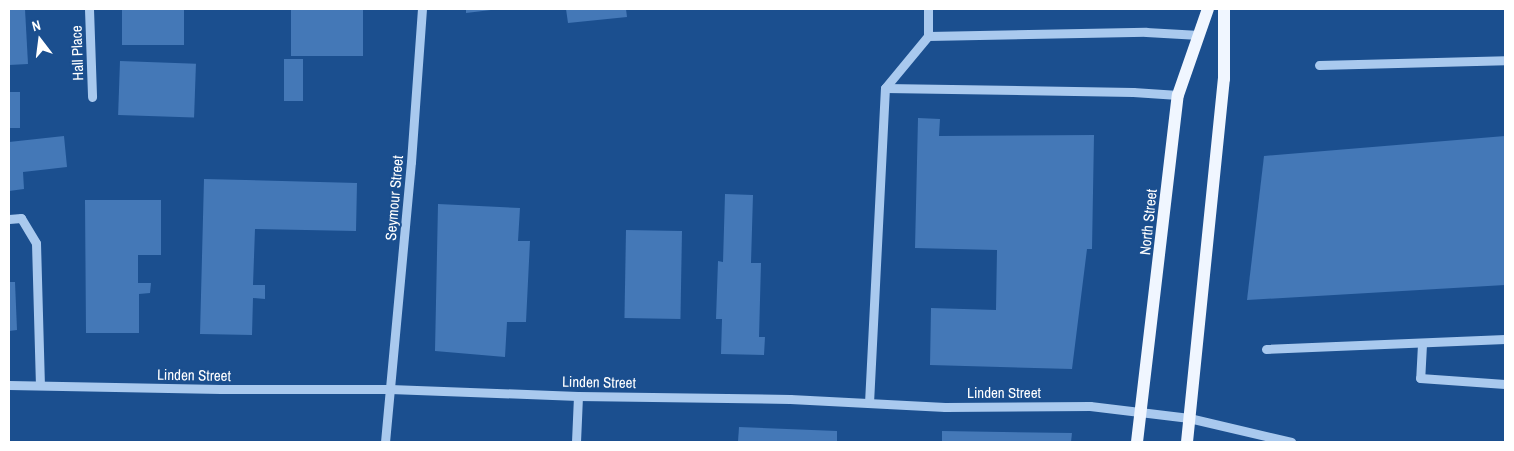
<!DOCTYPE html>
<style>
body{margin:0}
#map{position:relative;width:1514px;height:451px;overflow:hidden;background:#1b4f8f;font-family:"Archivo Narrow",sans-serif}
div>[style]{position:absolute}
.building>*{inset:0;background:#4478b7;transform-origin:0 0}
.minor>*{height:9px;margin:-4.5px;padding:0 4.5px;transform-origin:4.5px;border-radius:4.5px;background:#a9c9ee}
.major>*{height:12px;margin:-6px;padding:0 6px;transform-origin:6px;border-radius:6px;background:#f0f6ff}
span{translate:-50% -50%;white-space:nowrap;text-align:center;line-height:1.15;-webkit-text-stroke:4px #1b4f8f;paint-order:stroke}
.street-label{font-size:15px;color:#fff}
.frame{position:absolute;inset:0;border:10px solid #fff;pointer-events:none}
.north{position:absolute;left:15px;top:15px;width:50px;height:50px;-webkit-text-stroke:4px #1b4f8f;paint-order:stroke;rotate:345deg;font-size:14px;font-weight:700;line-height:20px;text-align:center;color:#fff}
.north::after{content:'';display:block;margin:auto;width:18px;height:22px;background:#fff;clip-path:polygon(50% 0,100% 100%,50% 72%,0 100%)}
</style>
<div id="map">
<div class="building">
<div style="clip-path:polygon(9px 9px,25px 9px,28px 64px,9px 65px)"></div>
<div style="left:122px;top:9px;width:62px;height:36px"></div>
<div style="left:291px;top:9px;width:72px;height:47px"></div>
<div style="clip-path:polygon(466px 9px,491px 9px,491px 10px,466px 13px)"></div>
<div style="clip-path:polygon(566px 9px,626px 9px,627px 17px,568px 23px)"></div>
<div style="left:284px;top:59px;width:19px;height:42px"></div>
<div style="left:120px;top:61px;width:76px;height:54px;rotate:2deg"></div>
<div style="left:9px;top:92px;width:11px;height:36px"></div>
<div style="clip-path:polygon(918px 118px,940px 119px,939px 136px,1094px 135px,1092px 249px,1087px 249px,1072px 369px,930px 365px,931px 308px,996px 310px,997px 250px,915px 248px)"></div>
<div style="clip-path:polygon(64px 136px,67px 167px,23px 172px,24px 189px,9px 191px,9px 142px)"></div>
<div style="clip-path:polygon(1505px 136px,1505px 285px,1247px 300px,1264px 156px)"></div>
<div style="clip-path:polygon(204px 179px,357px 183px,356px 231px,255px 229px,253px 285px,265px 285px,265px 299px,253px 298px,252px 335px,200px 334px)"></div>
<div style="clip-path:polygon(725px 194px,753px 195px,751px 263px,761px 263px,759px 337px,765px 337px,764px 355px,721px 354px,722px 319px,716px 319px,718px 261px,723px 262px)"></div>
<div style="clip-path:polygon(85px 200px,161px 200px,161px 255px,138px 255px,138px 283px,151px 283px,150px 293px,139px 294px,139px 333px,86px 333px)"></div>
<div style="clip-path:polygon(438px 204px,520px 208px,518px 241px,530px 241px,526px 322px,507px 322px,505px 357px,435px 351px)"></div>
<div style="left:626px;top:230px;width:56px;height:88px;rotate:1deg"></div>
<div style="clip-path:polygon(9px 282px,15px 282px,17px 330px,9px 331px)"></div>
<div style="clip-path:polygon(739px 427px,837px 431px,837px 442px,738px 442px)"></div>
<div style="clip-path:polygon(942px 431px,1072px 433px,1071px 442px,942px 442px)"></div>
</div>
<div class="minor">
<div style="left:89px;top:9px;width:88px;rotate:88deg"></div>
<div style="left:928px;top:36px;width:218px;rotate:-1.1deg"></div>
<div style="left:1146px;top:32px;width:53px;rotate:3.2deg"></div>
<div style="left:1319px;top:65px;width:186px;rotate:-1.5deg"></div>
<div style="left:885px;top:88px;width:67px;rotate:-50.4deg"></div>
<div style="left:928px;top:36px;width:27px;rotate:-90deg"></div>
<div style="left:9px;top:219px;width:12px;rotate:-5deg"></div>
<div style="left:21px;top:218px;width:29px;rotate:59deg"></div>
<div style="left:36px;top:243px;width:142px;rotate:88.4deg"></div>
<div style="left:1422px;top:344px;width:34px;rotate:93deg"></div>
<div style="left:1420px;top:378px;width:85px;rotate:4deg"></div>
<div style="left:1266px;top:349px;width:239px;rotate:-2.4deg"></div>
<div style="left:9px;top:385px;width:212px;rotate:1.1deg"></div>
<div style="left:221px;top:389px;width:169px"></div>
<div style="left:390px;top:389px;width:188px;rotate:2.1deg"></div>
<div style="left:578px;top:396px;width:212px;rotate:0.8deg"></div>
<div style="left:790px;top:399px;width:155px;rotate:3deg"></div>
<div style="left:945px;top:407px;width:145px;rotate:-0.4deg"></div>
<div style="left:1090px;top:406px;width:100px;rotate:6.9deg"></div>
<div style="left:1189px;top:418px;width:105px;rotate:13.2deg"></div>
<div style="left:869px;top:403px;width:315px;rotate:-87.1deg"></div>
<div style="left:885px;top:88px;width:248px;rotate:0.9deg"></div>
<div style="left:1133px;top:92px;width:45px;rotate:3.8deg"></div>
<div style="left:385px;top:442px;width:281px;rotate:-84.7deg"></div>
<div style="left:411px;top:162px;width:153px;rotate:-85.9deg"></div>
<div style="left:576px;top:442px;width:46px;rotate:-87.5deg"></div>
</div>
<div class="major">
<div style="left:1137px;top:442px;width:349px;rotate:-83.3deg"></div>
<div style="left:1178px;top:95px;width:91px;rotate:-70.8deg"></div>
<div style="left:1187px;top:442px;width:365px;rotate:-84.2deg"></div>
<div style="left:1224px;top:79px;width:70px;rotate:-90deg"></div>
</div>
<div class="street-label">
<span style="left:77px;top:53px;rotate:-92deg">Hall Place</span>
<span style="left:394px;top:198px;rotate:-85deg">Seymour Street</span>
<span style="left:1148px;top:222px;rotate:-84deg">North Street</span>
<span style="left:194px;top:375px;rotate:1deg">Linden Street</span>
<span style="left:599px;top:382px;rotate:1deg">Linden Street</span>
<span style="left:1004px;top:393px">Linden Street</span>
</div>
<div class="frame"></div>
<div class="north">N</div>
</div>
